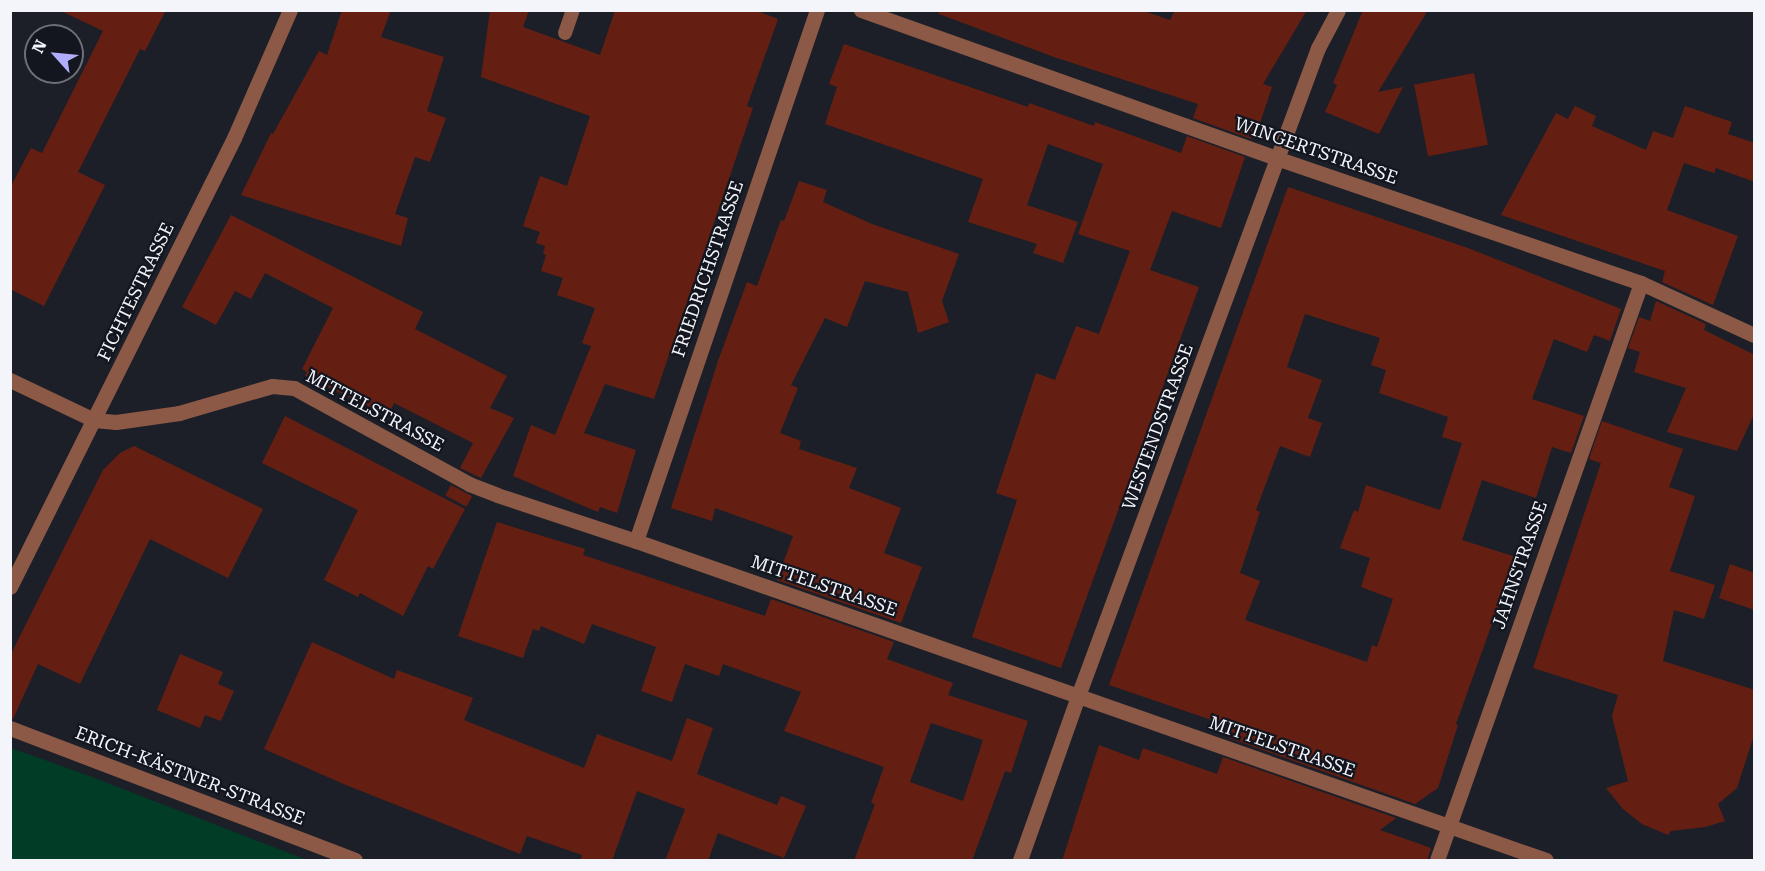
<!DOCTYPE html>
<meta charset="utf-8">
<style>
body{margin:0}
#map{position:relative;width:1765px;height:871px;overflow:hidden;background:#1c1f27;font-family:"Roboto Serif",serif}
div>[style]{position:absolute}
.green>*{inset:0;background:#003c26}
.building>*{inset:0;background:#651f12;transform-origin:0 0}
.service>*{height:14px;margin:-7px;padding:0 7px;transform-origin:7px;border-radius:7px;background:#8c5947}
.minor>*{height:15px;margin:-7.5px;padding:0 7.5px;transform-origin:7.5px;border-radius:7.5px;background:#8c5947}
span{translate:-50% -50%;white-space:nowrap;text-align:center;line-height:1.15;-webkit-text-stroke:4.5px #13161e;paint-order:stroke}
.street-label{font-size:18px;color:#f3f5fb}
.frame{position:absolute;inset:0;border:12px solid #f3f5fb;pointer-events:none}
.north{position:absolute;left:24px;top:24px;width:60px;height:60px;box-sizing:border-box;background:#13161e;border:2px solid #6d6f76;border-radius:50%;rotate:297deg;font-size:16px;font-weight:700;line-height:24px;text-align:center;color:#f3f5fb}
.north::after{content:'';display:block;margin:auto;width:21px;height:27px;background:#b1adfa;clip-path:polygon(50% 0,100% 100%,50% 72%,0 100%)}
</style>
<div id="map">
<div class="green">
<div style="clip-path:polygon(11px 748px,84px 774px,307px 860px,11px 860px)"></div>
</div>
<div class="building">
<div style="clip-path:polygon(59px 10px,166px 10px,145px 51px,140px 49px,78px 172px,105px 185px,44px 306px,10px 289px,10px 188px,31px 148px,42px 153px,103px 31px)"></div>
<div style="clip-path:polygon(342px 10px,391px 10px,381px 37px,444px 57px,427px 111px,446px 118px,430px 162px,415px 157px,395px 214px,408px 218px,401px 246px,241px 195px,271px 133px,273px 134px,319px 51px,327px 55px)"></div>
<div style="clip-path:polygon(490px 10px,529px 10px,523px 27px,600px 55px,615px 10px,755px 10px,778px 19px,747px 106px,753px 108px,654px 399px,605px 384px,584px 433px,636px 450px,617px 513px,600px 507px,598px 512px,513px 476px,531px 425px,555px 435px,591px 346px,582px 343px,595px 308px,557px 295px,563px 278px,541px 271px,546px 255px,543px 254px,545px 246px,536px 243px,540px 232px,523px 226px,540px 176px,567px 186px,590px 116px,481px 77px)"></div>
<div style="clip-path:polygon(939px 10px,1141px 10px,1170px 20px,1175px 10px,1307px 10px,1263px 84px,1272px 87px,1259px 126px,1255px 125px,1251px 139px,1193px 118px,1198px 104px,1054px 57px,939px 14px)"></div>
<div style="clip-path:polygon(1363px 10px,1428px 10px,1378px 92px,1403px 87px,1379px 134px,1325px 112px,1337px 85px,1333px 83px)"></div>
<div style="clip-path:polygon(844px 44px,1028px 107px,1029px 103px,1094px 126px,1095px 122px,1181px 153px,1187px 136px,1245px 157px,1221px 228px,1172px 211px,1150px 270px,1199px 287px,1061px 668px,972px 637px,1017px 500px,996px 493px,1036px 373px,1055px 380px,1076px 326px,1099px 334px,1130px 251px,1078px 234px,1103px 164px,1048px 144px,1027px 205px,1078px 222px,1063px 263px,1033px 253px,1037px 244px,968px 222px,983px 179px,825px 124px,837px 87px,829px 84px)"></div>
<div style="left:1474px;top:73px;width:73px;height:61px;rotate:79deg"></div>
<div style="clip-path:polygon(1575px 106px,1596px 116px,1592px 126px,1646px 150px,1653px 131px,1673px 138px,1685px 106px,1732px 122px,1728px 134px,1755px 143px,1755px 182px,1716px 168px,1714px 173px,1684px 163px,1667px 210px,1738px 236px,1713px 305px,1662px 282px,1665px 271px,1501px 215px,1556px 113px,1568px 119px)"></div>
<div style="clip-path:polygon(799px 181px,827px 190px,823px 202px,872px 224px,959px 254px,942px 301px,949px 322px,918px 333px,908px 292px,865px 281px,847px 327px,825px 318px,791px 385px,798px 388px,780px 433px,801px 441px,799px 449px,857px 468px,849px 488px,901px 508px,884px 553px,922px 567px,901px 623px,777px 580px,793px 536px,715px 508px,712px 521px,671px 508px,718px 361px,747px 282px,757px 286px,781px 220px,784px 221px)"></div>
<div style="clip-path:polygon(evenodd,1288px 187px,1468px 248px,1621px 309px,1610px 341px,1594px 335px,1587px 352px,1554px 339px,1532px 399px,1584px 416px,1571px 453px,1552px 447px,1536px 498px,1482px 480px,1462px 540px,1516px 557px,1456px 724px,1458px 725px,1438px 788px,1415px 804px,1229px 738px,1232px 727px,1109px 685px,1288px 187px,1305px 314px,1380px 338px,1371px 365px,1386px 370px,1379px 393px,1448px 417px,1442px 437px,1462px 443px,1440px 510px,1366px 485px,1358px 512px,1354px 510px,1340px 548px,1370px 558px,1361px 587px,1393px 599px,1377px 647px,1372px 645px,1367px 662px,1245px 620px,1260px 581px,1240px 573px,1260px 512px,1256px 510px,1280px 446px,1310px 457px,1322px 423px,1308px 418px,1322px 380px,1287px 367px,1305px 314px)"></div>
<div style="clip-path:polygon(231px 215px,423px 312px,415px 329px,507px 376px,490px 408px,514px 418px,481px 478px,460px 468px,473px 443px,394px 403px,388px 416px,305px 376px,307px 372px,302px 369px,333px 308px,265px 273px,251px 299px,235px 291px,216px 325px,182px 307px)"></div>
<div style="clip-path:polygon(1656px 301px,1706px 324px,1704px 330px,1755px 355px,1755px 412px,1737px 451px,1667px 432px,1686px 388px,1634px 372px,1640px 352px,1628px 348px,1639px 317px,1650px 321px)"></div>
<div style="clip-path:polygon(285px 416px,465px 509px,433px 569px,428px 566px,403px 616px,360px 593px,358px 597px,324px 580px,358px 510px,262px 463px)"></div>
<div style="clip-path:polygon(1602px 421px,1683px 449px,1669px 487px,1695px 496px,1670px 571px,1715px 585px,1704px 619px,1674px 610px,1663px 661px,1755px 690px,1755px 732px,1737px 788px,1718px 804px,1725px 821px,1705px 827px,1671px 831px,1668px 835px,1642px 824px,1623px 809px,1606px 788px,1628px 781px,1612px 716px,1618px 695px,1533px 668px,1601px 463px,1589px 459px)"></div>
<div style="clip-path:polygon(134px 446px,263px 509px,228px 578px,150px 539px,80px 684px,38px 664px,13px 719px,10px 718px,10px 656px,103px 470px,120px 453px)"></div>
<div style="left:451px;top:485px;width:24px;height:12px;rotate:28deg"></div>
<div style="clip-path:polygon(evenodd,497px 522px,585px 549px,583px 555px,756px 613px,765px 616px,771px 599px,894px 642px,887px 659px,953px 683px,948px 695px,1028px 721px,1011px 773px,1005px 771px,972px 861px,854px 861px,875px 804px,871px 803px,884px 767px,784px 731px,801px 692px,723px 664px,719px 676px,685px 664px,672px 702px,641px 691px,656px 647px,592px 624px,584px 644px,541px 626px,539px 631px,533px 629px,523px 658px,458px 636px,497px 522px,931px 723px,983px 740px,963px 801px,910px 782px,931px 723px)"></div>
<div style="clip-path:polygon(1730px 564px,1755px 573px,1755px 610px,1719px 598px)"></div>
<div style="clip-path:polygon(312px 642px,394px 679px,397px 670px,473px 698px,464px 720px,584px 768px,597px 734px,672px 761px,687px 718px,713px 728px,697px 774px,777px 805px,781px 796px,806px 806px,784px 858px,718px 833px,708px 861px,665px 861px,685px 809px,637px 791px,612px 861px,580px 861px,582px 855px,527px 836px,520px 854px,346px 785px,264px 749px)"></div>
<div style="clip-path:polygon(180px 654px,223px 672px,218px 684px,234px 691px,221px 721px,205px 715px,200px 728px,157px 710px)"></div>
<div style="clip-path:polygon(1099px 745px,1139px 760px,1143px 748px,1217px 774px,1223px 757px,1396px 818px,1380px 830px,1431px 848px,1427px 861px,1062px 861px)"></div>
</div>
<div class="service">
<div style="left:565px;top:33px;width:24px;rotate:-71deg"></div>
</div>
<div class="minor">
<div style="left:861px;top:10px;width:444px;rotate:19.6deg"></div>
<div style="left:1279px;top:159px;width:383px;rotate:18.9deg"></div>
<div style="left:1641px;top:283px;width:124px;rotate:24.7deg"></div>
<div style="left:10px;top:380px;width:93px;rotate:25.5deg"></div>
<div style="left:94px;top:420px;width:22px;rotate:5deg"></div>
<div style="left:116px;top:422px;width:64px;rotate:-8.1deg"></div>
<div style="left:179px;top:413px;width:97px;rotate:-16.2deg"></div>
<div style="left:272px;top:386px;width:22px;rotate:5deg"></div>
<div style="left:294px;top:388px;width:200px;rotate:28.7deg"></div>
<div style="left:469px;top:484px;width:30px;rotate:21deg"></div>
<div style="left:497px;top:495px;width:146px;rotate:18.3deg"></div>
<div style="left:636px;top:541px;width:964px;rotate:19.32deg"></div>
<div style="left:636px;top:541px;width:561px;rotate:-71.18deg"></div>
<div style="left:10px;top:587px;width:502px;rotate:-63.49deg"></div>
<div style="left:234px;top:138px;width:140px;rotate:-66.4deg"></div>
<div style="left:10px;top:728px;width:369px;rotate:20.9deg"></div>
<div style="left:1020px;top:860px;width:174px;rotate:-70.5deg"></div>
<div style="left:1078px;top:696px;width:691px;rotate:-69.68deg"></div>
<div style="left:1318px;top:48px;width:43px;rotate:-62.2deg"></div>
<div style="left:1437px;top:860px;width:612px;rotate:-70.53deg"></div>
</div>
<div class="street-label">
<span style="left:1316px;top:151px;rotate:19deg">WINGERTSTRASSE</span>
<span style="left:708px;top:269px;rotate:-71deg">FRIEDRICHSTRASSE</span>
<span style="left:136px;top:292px;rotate:-64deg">FICHTESTRASSE</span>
<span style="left:375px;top:411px;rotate:28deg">MITTELSTRASSE</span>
<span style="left:1158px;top:427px;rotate:-70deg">WESTENDSTRASSE</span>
<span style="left:1520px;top:565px;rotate:-71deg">JAHNSTRASSE</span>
<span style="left:824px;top:586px;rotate:19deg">MITTELSTRASSE</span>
<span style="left:1282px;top:747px;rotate:19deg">MITTELSTRASSE</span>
<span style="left:190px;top:776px;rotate:21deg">ERICH-KÄSTNER-STRASSE</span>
</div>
<div class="frame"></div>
<div class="north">N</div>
</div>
